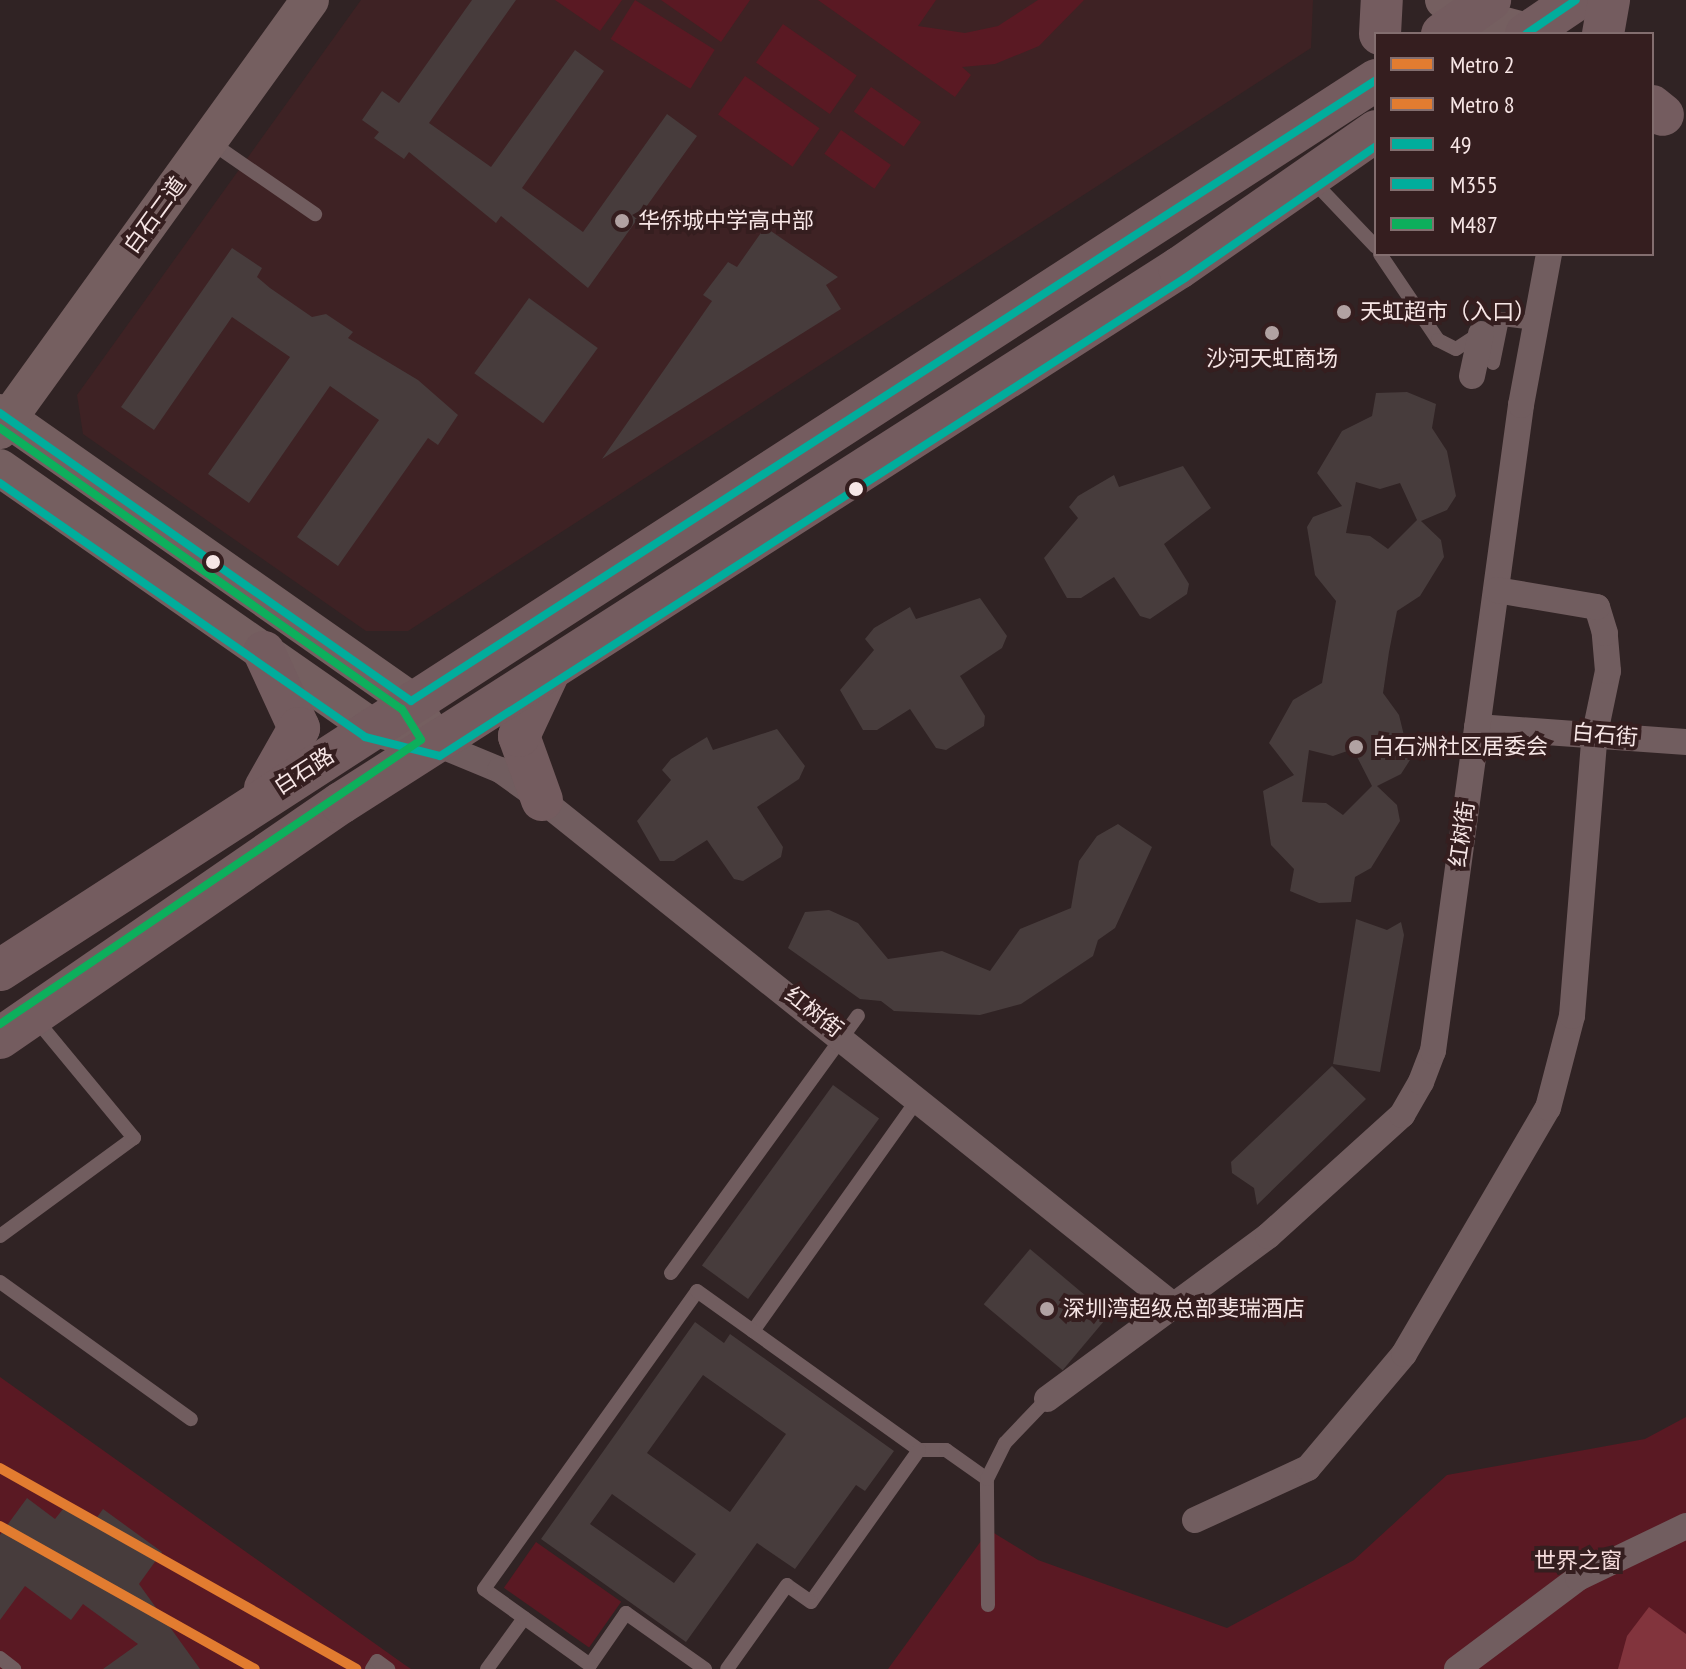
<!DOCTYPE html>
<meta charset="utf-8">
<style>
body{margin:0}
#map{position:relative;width:1686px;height:1669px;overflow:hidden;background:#302324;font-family:"PT Sans Narrow","Noto Sans SC",sans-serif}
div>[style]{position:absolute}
.built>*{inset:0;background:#3e2224}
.green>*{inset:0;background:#5a1923;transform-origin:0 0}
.water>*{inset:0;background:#82343d}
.building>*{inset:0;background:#473c3c;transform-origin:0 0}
.lane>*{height:14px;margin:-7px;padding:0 7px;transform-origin:7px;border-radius:7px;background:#715d5f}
.street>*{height:26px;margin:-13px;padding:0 13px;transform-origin:13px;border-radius:13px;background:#715d5f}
.secondary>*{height:38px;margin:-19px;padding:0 19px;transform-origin:19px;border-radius:19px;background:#755f60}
.primary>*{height:42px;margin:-21px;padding:0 21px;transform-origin:21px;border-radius:21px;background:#745c5f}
.bus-1>*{height:8px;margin:-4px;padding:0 4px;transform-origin:4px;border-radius:4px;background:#01ad9c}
.bus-2>*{height:8px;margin:-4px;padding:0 4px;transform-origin:4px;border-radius:4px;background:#01ad9c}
.bus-3>*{height:8px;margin:-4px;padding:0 4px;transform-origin:4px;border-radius:4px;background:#0daf5c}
.metro-1>*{height:10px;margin:-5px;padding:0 5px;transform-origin:5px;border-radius:5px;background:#e27c30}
.metro-2>*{height:10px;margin:-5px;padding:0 5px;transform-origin:5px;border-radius:5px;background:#e27c30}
.dots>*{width:22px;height:22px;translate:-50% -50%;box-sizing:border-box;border:4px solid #351e1f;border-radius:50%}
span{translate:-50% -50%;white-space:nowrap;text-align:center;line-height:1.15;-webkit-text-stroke:8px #351e1f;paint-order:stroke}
.street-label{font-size:22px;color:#f7e6e6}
.poi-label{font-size:22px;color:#f7e6e6}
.left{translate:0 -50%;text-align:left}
.park-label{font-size:22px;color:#f5dbdb}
.legend{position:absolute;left:1374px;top:32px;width:280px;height:224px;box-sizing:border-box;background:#351e1f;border:2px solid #836e6f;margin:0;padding:10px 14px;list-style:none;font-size:24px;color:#f7e6e6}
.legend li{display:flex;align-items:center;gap:16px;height:40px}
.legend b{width:40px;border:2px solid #836e6f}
</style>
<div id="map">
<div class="built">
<div style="clip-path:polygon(361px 0,1313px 0,1311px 48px,408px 631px,366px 631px,83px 434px,77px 395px)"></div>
</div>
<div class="green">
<div style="clip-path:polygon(555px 0,622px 0,600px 31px)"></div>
<div style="left:635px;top:0;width:94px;height:46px;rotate:32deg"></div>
<div style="clip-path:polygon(661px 0,750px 0,721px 42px)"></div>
<div style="clip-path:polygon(818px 0,936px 0,918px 26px,965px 33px,998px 26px,1038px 0,1084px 0,1039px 46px,995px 64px,962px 67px,971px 75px,955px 97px)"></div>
<div style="left:783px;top:24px;width:90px;height:47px;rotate:35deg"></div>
<div style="left:745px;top:76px;width:91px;height:47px;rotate:35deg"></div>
<div style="left:871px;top:87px;width:61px;height:30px;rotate:35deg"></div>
<div style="left:841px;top:130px;width:61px;height:29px;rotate:35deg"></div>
<div style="clip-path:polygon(0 1377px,405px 1665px,411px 1669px,0 1669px)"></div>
<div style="clip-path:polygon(1686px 1417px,1686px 1669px,888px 1669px,989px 1530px,1038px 1560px,1227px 1628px,1354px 1560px,1447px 1475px,1645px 1439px)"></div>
<div style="left:536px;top:1542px;width:104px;height:56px;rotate:35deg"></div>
</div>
<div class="water">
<div style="clip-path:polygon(1649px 1607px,1686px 1634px,1686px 1669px,1618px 1669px,1627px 1636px)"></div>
</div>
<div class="building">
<div style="clip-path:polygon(472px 0,516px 0,429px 123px,491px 167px,575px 50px,604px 71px,522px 188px,583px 232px,667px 114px,697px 136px,588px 288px,501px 216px,496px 223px,409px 152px,404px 159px,374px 138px,379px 132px,362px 120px,382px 91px,399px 103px)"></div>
<div style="clip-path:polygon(765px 227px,838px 277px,826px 285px,841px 309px,602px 459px,712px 301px,703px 295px,728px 262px,737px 267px)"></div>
<div style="clip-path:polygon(232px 248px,262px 268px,257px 277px,270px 288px,312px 317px,326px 314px,353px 332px,348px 338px,418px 380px,458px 415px,438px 445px,428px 438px,338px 566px,297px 537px,379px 420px,330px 386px,249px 503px,208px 474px,290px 357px,232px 317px,154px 430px,121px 407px)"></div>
<div style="left:529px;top:298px;width:85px;height:93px;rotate:36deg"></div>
<div style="clip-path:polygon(evenodd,1407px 392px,1436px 404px,1432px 428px,1447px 451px,1456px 496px,1447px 510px,1421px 521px,1441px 540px,1444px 557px,1420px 596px,1397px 611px,1389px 652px,1383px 693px,1399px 715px,1410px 760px,1401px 774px,1377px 786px,1397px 805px,1400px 821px,1371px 868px,1355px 877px,1351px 902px,1319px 903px,1290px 891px,1294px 869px,1271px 845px,1263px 791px,1294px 775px,1269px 743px,1293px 700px,1322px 683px,1336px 601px,1315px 575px,1307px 527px,1313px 517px,1342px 506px,1317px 473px,1342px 431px,1372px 416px,1376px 393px,1407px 392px,1356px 482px,1380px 489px,1400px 483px,1417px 520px,1388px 549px,1370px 536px,1346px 533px,1356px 482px,1407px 392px,1353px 749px,1372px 786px,1343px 815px,1326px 803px,1302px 802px,1309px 750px,1333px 756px,1353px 749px)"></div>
<div style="clip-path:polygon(1183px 466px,1211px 508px,1164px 544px,1189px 584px,1187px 594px,1150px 619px,1140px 616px,1114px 577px,1081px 598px,1067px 598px,1044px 558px,1078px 518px,1069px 507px,1078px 496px,1114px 475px,1119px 487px)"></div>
<div style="clip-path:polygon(980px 598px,1007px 636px,1002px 648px,960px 676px,985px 716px,984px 726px,946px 750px,936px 748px,910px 709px,877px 730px,863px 730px,840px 690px,874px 650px,865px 639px,874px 628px,910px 607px,916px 619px)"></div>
<div style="clip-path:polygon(777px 729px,805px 766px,799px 779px,757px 807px,783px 847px,781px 857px,743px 881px,734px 879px,707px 840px,674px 861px,660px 861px,637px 821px,671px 780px,662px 770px,671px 759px,707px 737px,713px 750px)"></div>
<div style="clip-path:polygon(1118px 824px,1152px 847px,1115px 928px,1098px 940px,1093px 956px,1021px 1004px,980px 1015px,894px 1011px,881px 1001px,860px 999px,788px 948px,805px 912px,829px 910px,858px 923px,888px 959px,942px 951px,990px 971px,1020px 929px,1071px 908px,1079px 861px,1097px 836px)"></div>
<div style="clip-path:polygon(1356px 919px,1387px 930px,1401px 922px,1404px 935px,1380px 1072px,1333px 1064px)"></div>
<div style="clip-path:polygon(1332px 1066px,1366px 1099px,1257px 1205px,1254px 1188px,1232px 1173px,1231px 1162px)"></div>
<div style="left:833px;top:1085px;width:57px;height:223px;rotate:36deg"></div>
<div style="left:1030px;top:1249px;width:103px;height:72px;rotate:40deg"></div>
<div style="clip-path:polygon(evenodd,695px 1322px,724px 1343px,730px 1334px,894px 1451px,865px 1491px,856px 1485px,795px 1569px,757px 1543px,686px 1642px,541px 1539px,695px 1322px,703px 1375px,786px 1434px,730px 1512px,647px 1453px,703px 1375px,695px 1322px,612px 1494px,696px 1554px,674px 1583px,590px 1524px,612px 1494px)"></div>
<div style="clip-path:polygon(27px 1498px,55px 1519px,67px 1504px,93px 1523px,103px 1509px,162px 1552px,139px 1584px,200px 1669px,103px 1669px,138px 1644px,83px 1604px,71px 1620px,25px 1586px,0 1620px,0 1535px)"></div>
</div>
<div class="lane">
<div style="left:209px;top:141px;width:129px;rotate:34.6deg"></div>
<div style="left:1313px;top:181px;width:91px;rotate:46.3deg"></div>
<div style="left:1380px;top:254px;width:104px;rotate:56deg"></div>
<div style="left:1438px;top:340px;width:20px;rotate:27deg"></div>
<div style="left:1456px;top:349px;width:55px;rotate:-33.1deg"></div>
<div style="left:1502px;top:319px;width:34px;rotate:7deg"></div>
<div style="left:1493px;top:363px;width:45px;rotate:-78.4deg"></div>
<div style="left:1449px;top:745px;width:24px;rotate:7deg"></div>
<div style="left:0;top:1236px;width:166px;rotate:-36.2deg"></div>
<div style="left:134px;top:1138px;width:157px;rotate:-129.6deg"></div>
<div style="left:671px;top:1273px;width:318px;rotate:-54deg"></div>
<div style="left:0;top:1282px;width:235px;rotate:35.7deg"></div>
<div style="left:753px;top:1331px;width:288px;rotate:-54.6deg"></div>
<div style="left:919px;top:1450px;width:27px"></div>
<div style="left:946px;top:1450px;width:50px;rotate:35.3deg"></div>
<div style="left:988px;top:1605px;width:126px;rotate:-90.5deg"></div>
<div style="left:987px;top:1479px;width:40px;rotate:-63.4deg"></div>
<div style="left:1005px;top:1443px;width:61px;rotate:-46.3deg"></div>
<div style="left:0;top:1658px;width:18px;rotate:38deg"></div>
<div style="left:372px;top:1669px;width:9px;rotate:-58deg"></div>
<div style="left:377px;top:1661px;width:14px;rotate:36deg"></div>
<div style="left:487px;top:1669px;width:63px;rotate:-54deg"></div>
<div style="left:705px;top:1669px;width:97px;rotate:-144.7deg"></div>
<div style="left:626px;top:1613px;width:63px;rotate:124.7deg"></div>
<div style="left:590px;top:1665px;width:130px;rotate:-144.4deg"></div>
<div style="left:484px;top:1589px;width:366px;rotate:-54.4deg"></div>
<div style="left:697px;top:1291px;width:273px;rotate:35.6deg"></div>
<div style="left:919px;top:1450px;width:186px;rotate:125.4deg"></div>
<div style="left:811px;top:1602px;width:29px;rotate:-145deg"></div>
<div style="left:787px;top:1585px;width:103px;rotate:125.5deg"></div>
</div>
<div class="street">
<div style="left:1472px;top:376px;width:43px;rotate:-77.9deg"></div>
<div style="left:1477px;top:727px;width:210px;rotate:4.1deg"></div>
<div style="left:437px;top:744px;width:68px;rotate:22.4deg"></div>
<div style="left:500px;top:770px;width:52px;rotate:35.5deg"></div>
<div style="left:542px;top:800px;width:810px;rotate:38.68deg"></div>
<div style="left:1047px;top:1399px;width:275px;rotate:-36.4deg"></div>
<div style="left:1268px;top:1236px;width:181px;rotate:-42.1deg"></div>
<div style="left:1402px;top:1115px;width:38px;rotate:-60deg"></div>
<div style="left:1421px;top:1082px;width:33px;rotate:-69deg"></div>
<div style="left:1433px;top:1051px;width:652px;rotate:-82.24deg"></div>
<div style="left:1521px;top:405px;width:154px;rotate:-79.5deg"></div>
<div style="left:1195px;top:1520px;width:124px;rotate:-24.7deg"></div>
<div style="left:1308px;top:1468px;width:149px;rotate:-49.9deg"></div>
<div style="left:1404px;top:1354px;width:285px;rotate:-59.7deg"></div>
<div style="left:1548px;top:1108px;width:95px;rotate:-75.4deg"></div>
<div style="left:1572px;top:1016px;width:284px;rotate:-85.4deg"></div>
<div style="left:1595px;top:733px;width:63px;rotate:-78.2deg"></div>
<div style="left:1608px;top:671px;width:38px;rotate:-95deg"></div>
<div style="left:1605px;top:633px;width:27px;rotate:-107deg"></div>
<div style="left:1597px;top:607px;width:102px;rotate:-170.4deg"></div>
<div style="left:1457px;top:1669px;width:151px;rotate:-36.9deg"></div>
<div style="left:1578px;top:1578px;width:120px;rotate:-25.7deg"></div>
</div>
<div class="secondary">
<div style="left:1444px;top:0;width:28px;rotate:35deg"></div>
<div style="left:1467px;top:16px;width:70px;rotate:14.8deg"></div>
<div style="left:0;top:413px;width:502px;rotate:35.02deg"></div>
<div style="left:411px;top:701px;width:50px;rotate:58.8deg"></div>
<div style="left:0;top:430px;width:530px;rotate:-54.21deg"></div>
<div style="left:0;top:468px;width:452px;rotate:34.9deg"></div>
<div style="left:371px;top:727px;width:29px;rotate:14deg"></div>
</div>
<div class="primary">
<div style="left:1380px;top:34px;width:34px;rotate:-87deg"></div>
<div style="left:1442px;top:34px;width:59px;rotate:-35.3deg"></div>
<div style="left:1526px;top:34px;width:60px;rotate:-34.2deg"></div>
<div style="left:1603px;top:34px;width:35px;rotate:-80deg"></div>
<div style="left:1652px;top:106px;width:14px;rotate:39deg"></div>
<div style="left:264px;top:652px;width:84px;rotate:65.3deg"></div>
<div style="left:299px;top:728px;width:69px;rotate:119.5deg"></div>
<div style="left:542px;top:800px;width:68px;rotate:-109.8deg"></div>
<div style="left:519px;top:736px;width:68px;rotate:-64.9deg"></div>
<div style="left:0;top:970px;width:1639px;rotate:-32.89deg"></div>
<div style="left:0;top:1038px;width:414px;rotate:-34.6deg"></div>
<div style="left:341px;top:803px;width:994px;rotate:-32.56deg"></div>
<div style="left:1179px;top:268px;width:240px;rotate:-34.8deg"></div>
</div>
<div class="bus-1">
<div style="left:1526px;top:34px;width:60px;rotate:-34.2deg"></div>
<div style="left:0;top:413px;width:502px;rotate:35.02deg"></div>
<div style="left:411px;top:701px;width:1148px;rotate:-32.76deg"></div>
</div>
<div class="bus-2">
<div style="left:0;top:483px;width:445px;rotate:34.8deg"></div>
<div style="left:365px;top:737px;width:77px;rotate:14.2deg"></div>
<div style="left:440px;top:756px;width:885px;rotate:-32.68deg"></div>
<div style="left:1185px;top:278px;width:232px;rotate:-34.6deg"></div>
</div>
<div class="bus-3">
<div style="left:0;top:428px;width:490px;rotate:35deg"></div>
<div style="left:402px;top:709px;width:36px;rotate:58deg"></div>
<div style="left:421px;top:740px;width:508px;rotate:146deg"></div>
</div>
<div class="metro-1">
<div style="left:0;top:1468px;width:409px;rotate:29.4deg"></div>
</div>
<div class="metro-2">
<div style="left:0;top:1526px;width:292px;rotate:29.3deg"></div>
</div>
<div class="dots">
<div style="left:622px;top:221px;background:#b1a2a2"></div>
<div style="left:1344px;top:312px;background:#b1a2a2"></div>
<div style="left:1272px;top:333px;background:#b1a2a2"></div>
<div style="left:856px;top:489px;background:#f7e6e6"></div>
<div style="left:213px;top:562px;background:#f7e6e6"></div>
<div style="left:1356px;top:747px;background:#b1a2a2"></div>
<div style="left:1047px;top:1309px;background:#b1a2a2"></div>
</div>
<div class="street-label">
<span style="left:155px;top:215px;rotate:-54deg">白石二道</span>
<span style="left:1605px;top:735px;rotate:5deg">白石街</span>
<span style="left:304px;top:771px;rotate:-33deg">白石路</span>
<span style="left:1462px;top:834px;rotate:-82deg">红树街</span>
<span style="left:814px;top:1012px;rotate:38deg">红树街</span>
</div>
<div class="poi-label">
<span class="left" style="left:638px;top:221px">华侨城中学高中部</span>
<span class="left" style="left:1360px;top:312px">天虹超市（入口）</span>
<span style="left:1272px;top:359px">沙河天虹商场</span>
<span class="left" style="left:1372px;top:747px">白石洲社区居委会</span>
<span class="left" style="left:1063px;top:1309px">深圳湾超级总部斐瑞酒店</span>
</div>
<div class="park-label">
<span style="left:1578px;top:1561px">世界之窗</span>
</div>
<ul class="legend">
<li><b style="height:10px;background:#e27c30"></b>Metro 2</li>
<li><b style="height:10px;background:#e27c30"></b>Metro 8</li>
<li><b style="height:10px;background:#01ad9c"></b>49</li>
<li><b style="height:10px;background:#01ad9c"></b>M355</li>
<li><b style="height:10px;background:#0daf5c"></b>M487</li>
</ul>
</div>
